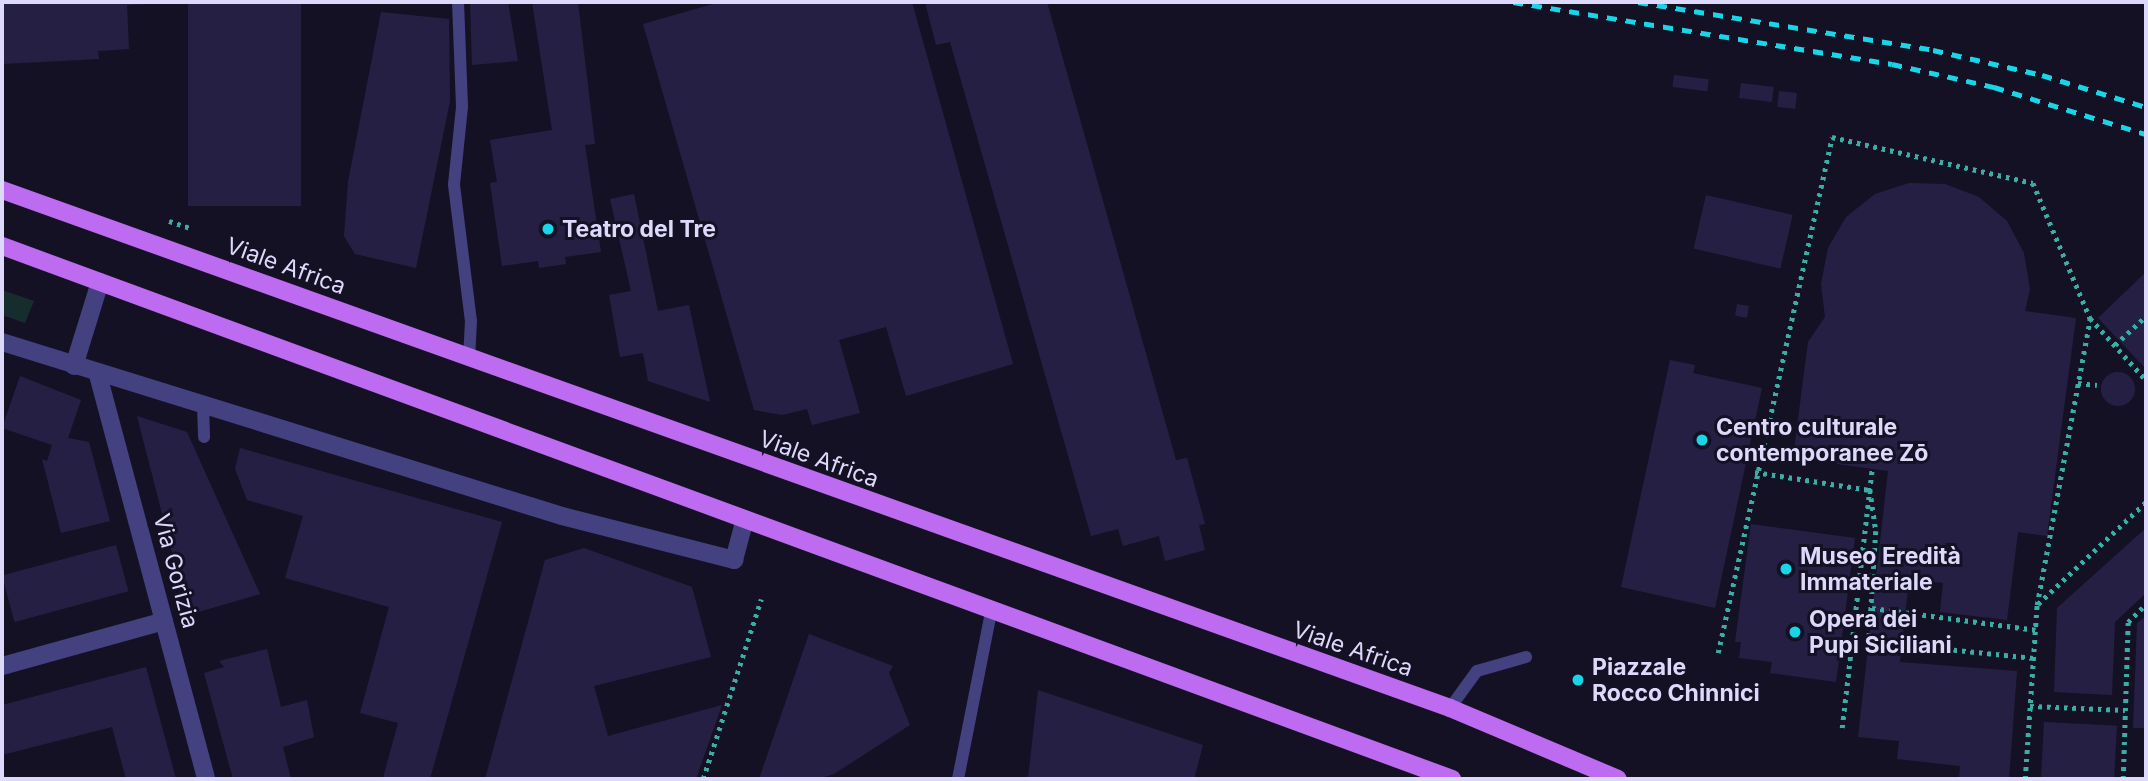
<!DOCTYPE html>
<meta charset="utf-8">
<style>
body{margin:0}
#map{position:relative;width:2148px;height:781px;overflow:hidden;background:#151125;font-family:Inter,sans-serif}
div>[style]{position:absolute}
.green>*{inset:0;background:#152e2d}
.building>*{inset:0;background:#261f44;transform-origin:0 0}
.round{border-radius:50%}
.path>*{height:4.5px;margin-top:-2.25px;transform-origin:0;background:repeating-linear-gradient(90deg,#3cada4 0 3.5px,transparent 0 8.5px)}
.lane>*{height:12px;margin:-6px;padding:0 6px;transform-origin:6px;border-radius:6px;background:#43417f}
.street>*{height:18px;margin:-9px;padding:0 9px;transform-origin:9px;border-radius:9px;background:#43417f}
.primary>*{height:18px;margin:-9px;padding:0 9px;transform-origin:9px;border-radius:9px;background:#bd6bf0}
.rail>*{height:5px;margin-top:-2.5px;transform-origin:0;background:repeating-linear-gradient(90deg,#18d6e8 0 10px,transparent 0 19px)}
.dots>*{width:19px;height:19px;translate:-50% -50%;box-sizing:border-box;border:4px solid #151125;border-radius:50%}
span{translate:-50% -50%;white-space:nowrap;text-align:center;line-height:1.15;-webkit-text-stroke:6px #151125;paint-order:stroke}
.poi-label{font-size:23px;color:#ddd9fb;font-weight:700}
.left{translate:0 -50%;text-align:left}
.street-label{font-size:23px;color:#ddd9fb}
.frame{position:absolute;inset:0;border:4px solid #ddd9fb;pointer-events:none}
</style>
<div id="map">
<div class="green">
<div style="clip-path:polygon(2px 290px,34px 301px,25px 323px,2px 315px)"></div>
</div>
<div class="building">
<div style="clip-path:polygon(2px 2px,150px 2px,150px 4px,127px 5px,129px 49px,98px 51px,99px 59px,2px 64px)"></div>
<div style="left:188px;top:2px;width:113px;height:204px"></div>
<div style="clip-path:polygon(470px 2px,508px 2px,518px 61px,472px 65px)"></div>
<div style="clip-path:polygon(532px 2px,578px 2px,595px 144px,585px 145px,601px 252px,565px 257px,566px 264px,539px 268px,538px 261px,502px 266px,490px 183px,497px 182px,490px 140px,552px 130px)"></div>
<div style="clip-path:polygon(720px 2px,912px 2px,1013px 364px,906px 396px,886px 327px,839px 340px,860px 413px,812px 425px,807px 409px,782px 415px,754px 410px,643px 24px)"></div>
<div style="clip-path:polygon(925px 2px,1047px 2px,1176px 460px,1187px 458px,1205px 524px,1199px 525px,1205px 550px,1165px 561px,1159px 536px,1123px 546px,1118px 529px,1091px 536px,950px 42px,936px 45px)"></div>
<div style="clip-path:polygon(381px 12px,449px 19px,450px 101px,416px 268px,355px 254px,344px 236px,348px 182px)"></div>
<div style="left:1674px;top:75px;width:35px;height:12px;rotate:7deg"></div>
<div style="left:1741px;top:83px;width:33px;height:15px;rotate:7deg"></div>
<div style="left:1779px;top:91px;width:18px;height:16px;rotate:6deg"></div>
<div style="clip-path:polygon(1909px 183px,1945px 184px,1979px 197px,2007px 221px,2024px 253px,2030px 289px,2025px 311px,2076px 318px,2047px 536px,2018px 532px,2007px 620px,1940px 612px,1943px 583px,1909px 579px,1900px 662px,2017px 671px,2009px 779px,1959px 779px,1960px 766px,1897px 759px,1899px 741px,1858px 737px,1888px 471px,1793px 458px,1808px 342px,1825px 317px,1821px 284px,1828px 248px,1846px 217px,1875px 194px)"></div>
<div style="clip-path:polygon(634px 194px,658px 311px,689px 305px,710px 402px,648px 381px,643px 353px,620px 357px,609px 295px,631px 291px,610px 199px)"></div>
<div style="left:1706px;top:195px;width:89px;height:55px;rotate:13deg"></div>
<div style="clip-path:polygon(2146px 272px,2146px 369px,2098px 318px)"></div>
<div style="left:1737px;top:304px;width:12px;height:12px;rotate:9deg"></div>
<div style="clip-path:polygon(1670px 360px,1695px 365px,1693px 373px,1762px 388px,1715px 608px,1621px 587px)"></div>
<div class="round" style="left:2101px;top:372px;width:34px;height:34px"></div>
<div style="clip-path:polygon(20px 376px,81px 400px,68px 438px,89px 442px,110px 521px,61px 533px,42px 459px,47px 461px,52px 445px,2px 428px)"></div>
<div style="clip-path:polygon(137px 416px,187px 432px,260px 594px,188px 615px)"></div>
<div style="clip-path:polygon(240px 448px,502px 522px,430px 779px,383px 778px,398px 723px,360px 713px,389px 607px,285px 578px,303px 516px,247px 500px,235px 469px)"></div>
<div style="clip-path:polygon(1751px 524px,1855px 538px,1836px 682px,1770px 673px,1772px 662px,1739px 658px,1741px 642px,1735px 642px)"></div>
<div style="clip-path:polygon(2146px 528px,2146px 593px,2115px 622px,2112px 695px,2054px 692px,2057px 608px)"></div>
<div style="left:116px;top:545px;width:48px;height:118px;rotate:75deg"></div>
<div style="clip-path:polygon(584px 548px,692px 587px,711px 657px,594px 686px,608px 736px,722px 705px,696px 779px,485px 779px,545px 560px)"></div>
<div style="clip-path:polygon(2146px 616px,2146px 728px,2133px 728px,2137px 623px)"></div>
<div style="clip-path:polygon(809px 634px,893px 666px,889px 673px,910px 725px,834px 774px,818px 779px,759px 779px)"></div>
<div style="clip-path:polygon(267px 649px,281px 707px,307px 700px,314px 737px,283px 747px,291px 779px,233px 779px,204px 673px,224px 667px,219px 661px)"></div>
<div style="clip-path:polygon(146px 667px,176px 779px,126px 779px,112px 727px,2px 755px,2px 705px)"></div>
<div style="clip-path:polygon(1038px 690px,1203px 745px,1194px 779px,1028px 779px)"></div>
<div style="left:2044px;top:722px;width:73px;height:57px;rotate:3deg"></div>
</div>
<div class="path">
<div style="left:169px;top:221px;width:22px;rotate:18deg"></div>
<div style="left:2115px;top:345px;width:42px;rotate:-43.1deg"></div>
<div style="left:2078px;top:383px;width:19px;rotate:6deg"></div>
<div style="left:1755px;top:472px;width:116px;rotate:8.9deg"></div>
<div style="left:1870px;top:490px;width:41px;rotate:81.7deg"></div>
<div style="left:1876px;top:531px;width:110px;rotate:93.6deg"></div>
<div style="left:1869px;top:641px;width:166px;rotate:5.9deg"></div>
<div style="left:2038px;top:604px;width:149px;rotate:-43.4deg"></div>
<div style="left:1872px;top:608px;width:165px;rotate:7.6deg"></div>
<div style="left:1718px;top:653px;width:528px;rotate:-77.54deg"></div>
<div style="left:1832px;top:137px;width:206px;rotate:12.9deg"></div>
<div style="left:2033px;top:183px;width:147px;rotate:67.1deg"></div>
<div style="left:2090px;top:318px;width:84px;rotate:47.9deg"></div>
<div style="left:2030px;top:706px;width:95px;rotate:2.4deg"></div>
<div style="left:1842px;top:728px;width:261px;rotate:-83.4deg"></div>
<div style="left:703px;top:779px;width:189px;rotate:-72.1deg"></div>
<div style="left:2025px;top:779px;width:174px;rotate:-86.1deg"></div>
<div style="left:2037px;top:605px;width:292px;rotate:-79.5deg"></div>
<div style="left:2123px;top:779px;width:157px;rotate:-88.2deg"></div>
<div style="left:2128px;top:622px;width:25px;rotate:-45deg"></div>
</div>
<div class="lane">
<div style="left:458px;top:2px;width:105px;rotate:87.8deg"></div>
<div style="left:462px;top:107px;width:78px;rotate:95.9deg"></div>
<div style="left:454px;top:185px;width:137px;rotate:82.9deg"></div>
<div style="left:471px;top:321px;width:39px;rotate:93deg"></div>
<div style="left:203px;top:406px;width:31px;rotate:88deg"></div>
<div style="left:1450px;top:708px;width:46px;rotate:-53.9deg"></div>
<div style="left:1477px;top:671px;width:51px;rotate:-15.9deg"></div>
<div style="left:958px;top:779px;width:175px;rotate:-78.8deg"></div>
</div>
<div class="street">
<div style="left:2px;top:342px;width:586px;rotate:17.26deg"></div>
<div style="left:562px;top:516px;width:178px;rotate:14.3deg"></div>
<div style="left:734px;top:560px;width:42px;rotate:-75deg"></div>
<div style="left:74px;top:366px;width:88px;rotate:-72.8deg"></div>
<div style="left:98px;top:375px;width:418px;rotate:75deg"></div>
<div style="left:2px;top:666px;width:168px;rotate:-15.5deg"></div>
</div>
<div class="primary">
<div style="left:2px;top:190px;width:1538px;rotate:19.68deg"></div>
<div style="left:1450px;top:708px;width:182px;rotate:22.9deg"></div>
<div style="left:2px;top:246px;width:1545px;rotate:20.18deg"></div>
</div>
<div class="rail">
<div style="left:1513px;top:2px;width:384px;rotate:9.3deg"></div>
<div style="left:1892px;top:64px;width:105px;rotate:12.7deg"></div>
<div style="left:1994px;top:87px;width:159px;rotate:17.2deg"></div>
<div style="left:1638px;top:2px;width:299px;rotate:9.2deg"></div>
<div style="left:1933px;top:50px;width:112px;rotate:12.9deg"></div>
<div style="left:2042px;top:75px;width:109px;rotate:17.1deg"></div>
</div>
<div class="dots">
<div style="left:548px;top:229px;background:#18d6e8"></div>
<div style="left:1702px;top:440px;background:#18d6e8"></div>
<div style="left:1786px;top:569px;background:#18d6e8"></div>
<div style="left:1795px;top:632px;background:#18d6e8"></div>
<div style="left:1578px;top:680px;background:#18d6e8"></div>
</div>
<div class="poi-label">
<span class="left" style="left:562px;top:229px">Teatro del Tre</span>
<span class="left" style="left:1716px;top:440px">Centro culturale<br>contemporanee Zō</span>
<span class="left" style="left:1800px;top:569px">Museo Eredità<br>Immateriale</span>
<span class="left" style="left:1809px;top:632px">Opera dei<br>Pupi Siciliani</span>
<span class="left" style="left:1592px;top:680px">Piazzale<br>Rocco Chinnici</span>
</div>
<div class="street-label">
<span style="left:286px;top:266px;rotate:20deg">Viale Africa</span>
<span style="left:819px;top:459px;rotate:20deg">Viale Africa</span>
<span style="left:176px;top:571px;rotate:75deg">Via Gorizia</span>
<span style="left:1353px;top:649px;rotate:19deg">Viale Africa</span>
</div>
<div class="frame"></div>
</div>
